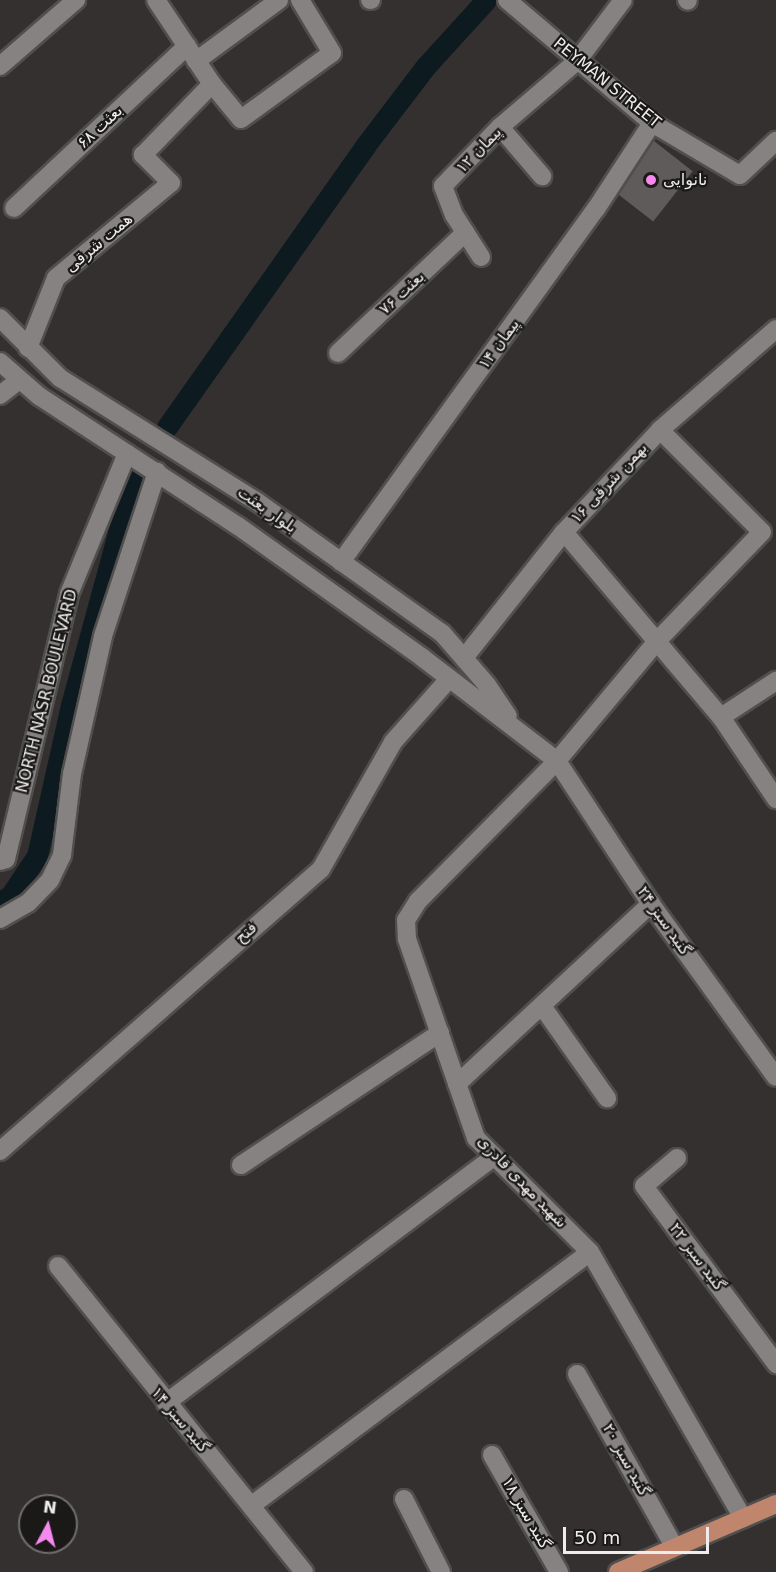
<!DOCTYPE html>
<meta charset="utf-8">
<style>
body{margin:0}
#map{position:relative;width:776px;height:1572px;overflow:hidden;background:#33302f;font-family:"DejaVu Sans",Cairo,sans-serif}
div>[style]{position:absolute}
.canal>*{height:21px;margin:-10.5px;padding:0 10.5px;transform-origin:10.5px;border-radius:10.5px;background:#0d1b21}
.building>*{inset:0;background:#5e5b5a;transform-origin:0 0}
.roads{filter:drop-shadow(2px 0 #514f4e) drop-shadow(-2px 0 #514f4e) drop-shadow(0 2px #514f4e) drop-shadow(0 -2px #514f4e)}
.minor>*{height:18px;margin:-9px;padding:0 9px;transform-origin:9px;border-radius:9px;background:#858281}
.major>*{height:18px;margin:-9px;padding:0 9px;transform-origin:9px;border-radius:9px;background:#c0866d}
.dots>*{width:16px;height:16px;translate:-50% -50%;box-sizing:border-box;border:3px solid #1a1918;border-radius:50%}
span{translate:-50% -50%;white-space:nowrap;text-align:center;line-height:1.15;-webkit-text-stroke:4.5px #1a1918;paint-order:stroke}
.street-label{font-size:16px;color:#eeedec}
.poi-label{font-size:16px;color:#eeedec}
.left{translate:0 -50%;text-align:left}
.north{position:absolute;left:18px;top:1494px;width:60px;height:60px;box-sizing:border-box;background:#1a1918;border:2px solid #6f6e6d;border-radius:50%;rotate:7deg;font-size:16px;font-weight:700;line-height:24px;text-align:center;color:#eeedec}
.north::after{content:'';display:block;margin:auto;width:21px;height:27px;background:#f689ed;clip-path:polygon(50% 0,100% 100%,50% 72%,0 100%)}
.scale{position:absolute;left:563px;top:1527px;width:146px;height:27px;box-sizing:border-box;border:3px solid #eeedec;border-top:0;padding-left:8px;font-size:18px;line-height:21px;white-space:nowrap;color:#eeedec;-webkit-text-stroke:4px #1a1918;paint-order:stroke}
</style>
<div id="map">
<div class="canal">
<div style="left:167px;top:427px;width:344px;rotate:-54.8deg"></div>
<div style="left:365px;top:146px;width:101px;rotate:-52.7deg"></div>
<div style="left:426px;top:66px;width:89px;rotate:-47.7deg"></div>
<div style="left:0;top:902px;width:12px;rotate:-31deg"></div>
<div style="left:10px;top:896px;width:48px;rotate:-56deg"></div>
<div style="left:37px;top:856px;width:155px;rotate:-77.3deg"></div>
<div style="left:71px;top:705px;width:216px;rotate:-74.7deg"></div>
<div style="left:128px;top:497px;width:37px;rotate:-64deg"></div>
</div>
<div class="building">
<div style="left:654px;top:141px;width:49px;height:64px;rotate:38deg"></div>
</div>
<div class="roads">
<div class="minor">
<div style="left:156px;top:0;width:101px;rotate:56.3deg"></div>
<div style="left:370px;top:0;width:1px"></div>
<div style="left:507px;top:0;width:190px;rotate:40.3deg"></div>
<div style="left:652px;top:123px;width:102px;rotate:30.6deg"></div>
<div style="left:740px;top:175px;width:50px;rotate:-43.4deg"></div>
<div style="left:687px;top:0;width:1px;rotate:45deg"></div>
<div style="left:196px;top:61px;width:103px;rotate:-36.3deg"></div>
<div style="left:0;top:66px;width:101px;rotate:-41deg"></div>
<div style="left:500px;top:127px;width:65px;rotate:49.4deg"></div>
<div style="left:14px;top:208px;width:237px;rotate:-43.1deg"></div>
<div style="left:481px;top:257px;width:50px;rotate:-122.7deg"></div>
<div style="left:454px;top:215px;width:31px;rotate:-111deg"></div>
<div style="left:443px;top:186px;width:82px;rotate:-46deg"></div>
<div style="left:500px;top:127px;width:101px;rotate:-40.6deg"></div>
<div style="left:577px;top:61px;width:76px;rotate:-53deg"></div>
<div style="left:0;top:318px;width:85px;rotate:45deg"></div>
<div style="left:60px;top:378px;width:231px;rotate:32.1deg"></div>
<div style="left:256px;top:501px;width:228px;rotate:35.4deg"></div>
<div style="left:442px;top:633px;width:69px;rotate:49.1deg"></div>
<div style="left:487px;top:685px;width:37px;rotate:56deg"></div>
<div style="left:28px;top:348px;width:75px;rotate:-68.2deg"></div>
<div style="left:56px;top:278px;width:149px;rotate:-39.6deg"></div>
<div style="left:171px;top:183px;width:40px;rotate:-135deg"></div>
<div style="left:143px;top:155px;width:99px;rotate:-45.8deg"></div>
<div style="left:212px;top:84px;width:45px;rotate:50.4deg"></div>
<div style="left:241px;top:119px;width:112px;rotate:-36deg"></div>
<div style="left:332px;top:53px;width:62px;rotate:-121.1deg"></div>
<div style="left:338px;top:353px;width:175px;rotate:-43.4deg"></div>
<div style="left:0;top:362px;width:52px;rotate:41.1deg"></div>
<div style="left:39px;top:396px;width:238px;rotate:33.2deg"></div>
<div style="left:238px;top:526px;width:227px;rotate:35.5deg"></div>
<div style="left:423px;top:658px;width:169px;rotate:37.5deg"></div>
<div style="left:557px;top:761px;width:171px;rotate:56.7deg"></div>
<div style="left:651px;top:904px;width:213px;rotate:54.2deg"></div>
<div style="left:0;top:395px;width:24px;rotate:-38deg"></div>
<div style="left:660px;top:430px;width:144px;rotate:45deg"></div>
<div style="left:762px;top:532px;width:150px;rotate:133.9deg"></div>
<div style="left:658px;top:640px;width:158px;rotate:129.9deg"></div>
<div style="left:557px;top:761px;width:197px;rotate:134.8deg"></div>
<div style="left:418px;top:901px;width:22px;rotate:122deg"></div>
<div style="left:406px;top:920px;width:19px;rotate:87deg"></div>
<div style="left:407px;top:939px;width:211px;rotate:70.9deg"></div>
<div style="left:476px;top:1138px;width:161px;rotate:45deg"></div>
<div style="left:590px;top:1252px;width:307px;rotate:60.1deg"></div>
<div style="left:564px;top:532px;width:243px;rotate:49.7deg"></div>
<div style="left:721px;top:717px;width:99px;rotate:56.1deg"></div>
<div style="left:341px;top:562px;width:435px;rotate:-54.2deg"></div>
<div style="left:596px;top:209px;width:103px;rotate:-56.9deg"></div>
<div style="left:464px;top:658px;width:161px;rotate:-51.6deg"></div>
<div style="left:564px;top:532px;width:140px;rotate:-46.7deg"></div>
<div style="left:660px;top:430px;width:154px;rotate:-41deg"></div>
<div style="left:721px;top:717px;width:66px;rotate:-33.2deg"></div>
<div style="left:0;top:861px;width:6px;rotate:-18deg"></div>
<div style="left:6px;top:859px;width:272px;rotate:-76.6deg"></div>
<div style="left:69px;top:594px;width:152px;rotate:-67.6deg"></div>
<div style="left:0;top:919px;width:32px;rotate:-30deg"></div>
<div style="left:28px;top:903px;width:32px;rotate:-46deg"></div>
<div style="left:50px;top:880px;width:28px;rotate:-64deg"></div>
<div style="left:62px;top:855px;width:82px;rotate:-83deg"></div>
<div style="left:72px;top:774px;width:141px;rotate:-77.3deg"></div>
<div style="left:103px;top:636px;width:173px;rotate:-71.8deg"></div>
<div style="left:542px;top:1006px;width:113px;rotate:54.8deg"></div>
<div style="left:457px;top:1084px;width:265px;rotate:-42.9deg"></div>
<div style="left:0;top:1151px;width:427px;rotate:-41.3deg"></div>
<div style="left:321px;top:869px;width:146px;rotate:-60.4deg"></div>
<div style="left:393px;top:742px;width:84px;rotate:-48.4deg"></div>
<div style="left:677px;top:1158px;width:43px;rotate:139.7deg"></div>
<div style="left:644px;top:1186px;width:222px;rotate:53.4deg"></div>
<div style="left:241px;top:1165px;width:239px;rotate:-33.6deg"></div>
<div style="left:58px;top:1266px;width:393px;rotate:51.2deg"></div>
<div style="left:577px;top:1374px;width:197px;rotate:60.6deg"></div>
<div style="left:166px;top:1403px;width:410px;rotate:-36.9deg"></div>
<div style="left:492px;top:1455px;width:135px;rotate:60.2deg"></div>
<div style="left:404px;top:1499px;width:82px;rotate:63.1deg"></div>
<div style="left:252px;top:1505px;width:422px;rotate:-36.8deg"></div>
</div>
<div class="major">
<div style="left:618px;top:1572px;width:172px;rotate:-23.3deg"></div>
</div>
</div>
<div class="dots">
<div style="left:651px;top:180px;background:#f689ed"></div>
</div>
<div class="street-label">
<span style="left:607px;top:83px;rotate:39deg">PEYMAN STREET</span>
<span style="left:100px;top:127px;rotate:-43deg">بعثت ۶۸</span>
<span style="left:479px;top:150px;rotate:-46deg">پیمان ۱۲</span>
<span style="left:99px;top:243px;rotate:-40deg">همت شرقی</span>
<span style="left:402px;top:293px;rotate:-43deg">بعثت ۷۶</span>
<span style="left:499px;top:344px;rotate:-54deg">پیمان ۱۴</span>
<span style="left:609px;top:483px;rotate:-47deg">بهمن شرقی ۱۶</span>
<span style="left:267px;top:510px;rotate:35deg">بلوار بعثت</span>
<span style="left:47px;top:691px;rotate:-76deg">NORTH NASR BOULEVARD</span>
<span style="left:664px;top:921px;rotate:55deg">گنبد سبز ۲۴</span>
<span style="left:246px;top:933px;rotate:-41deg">فتح</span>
<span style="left:522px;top:1182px;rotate:46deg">شهید مهدی قادری</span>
<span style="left:697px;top:1257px;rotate:53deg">گنبد سبز ۲۲</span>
<span style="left:180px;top:1420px;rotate:50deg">گنبد سبز ۱۴</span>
<span style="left:626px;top:1460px;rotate:61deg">گنبد سبز ۲۰</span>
<span style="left:526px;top:1513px;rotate:60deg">گنبد سبز ۱۸</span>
</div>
<div class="poi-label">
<span class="left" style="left:663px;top:180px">نانوایی</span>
</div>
<div class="north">N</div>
<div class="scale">50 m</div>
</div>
